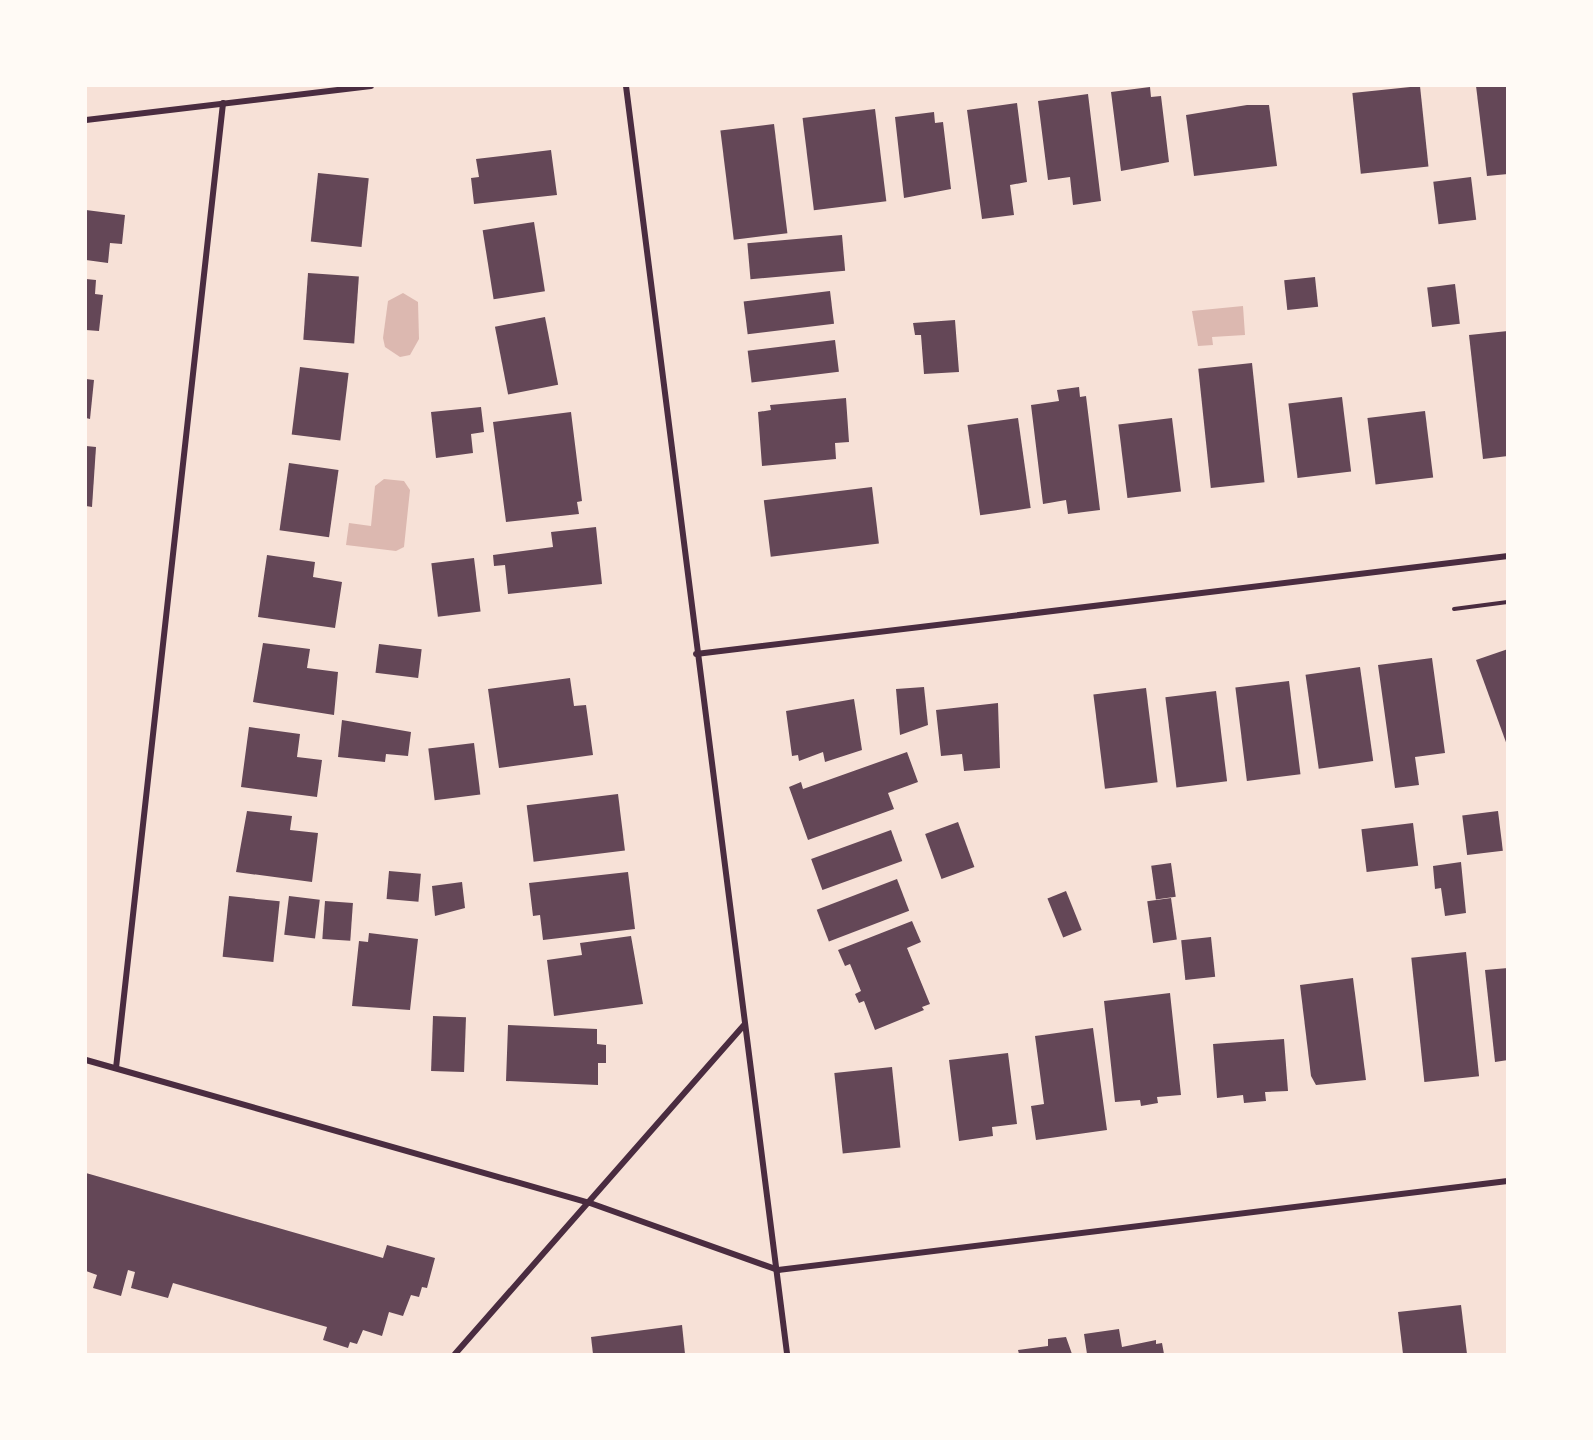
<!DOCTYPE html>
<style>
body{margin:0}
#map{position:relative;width:1593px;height:1440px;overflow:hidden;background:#f7e1d7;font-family:"Source Serif 4",serif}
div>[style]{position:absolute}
.water>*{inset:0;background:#dcb8b0}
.building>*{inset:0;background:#644757;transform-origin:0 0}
.path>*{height:4px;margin:-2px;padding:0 2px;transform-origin:2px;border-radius:2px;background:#4a2c40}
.minor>*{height:6px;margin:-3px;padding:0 3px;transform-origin:3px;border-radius:3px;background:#4a2c40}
span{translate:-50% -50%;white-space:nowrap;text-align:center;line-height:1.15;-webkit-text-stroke:6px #fffaf5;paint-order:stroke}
.frame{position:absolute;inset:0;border:87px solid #fffaf5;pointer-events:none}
</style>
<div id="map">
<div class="water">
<div style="clip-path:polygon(403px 293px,418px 302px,419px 339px,410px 355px,400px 357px,385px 347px,383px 338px,388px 301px)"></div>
<div style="clip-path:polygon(1243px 306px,1245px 335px,1212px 337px,1213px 345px,1198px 346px,1192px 311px)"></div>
<div style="clip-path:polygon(384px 479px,404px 481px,410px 490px,404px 547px,396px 551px,346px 545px,349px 523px,371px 526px,375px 486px)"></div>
</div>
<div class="building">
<div style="left:1420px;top:86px;width:81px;height:68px;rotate:84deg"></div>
<div style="clip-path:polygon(1476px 86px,1508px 86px,1508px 174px,1487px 176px)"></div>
<div style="clip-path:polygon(1150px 87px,1151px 97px,1161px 96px,1169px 162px,1121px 171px,1111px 92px)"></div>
<div style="clip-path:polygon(1088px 94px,1101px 201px,1073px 205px,1070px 177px,1048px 180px,1038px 101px)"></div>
<div style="clip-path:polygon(1017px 103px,1027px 182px,1010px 185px,1014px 215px,982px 219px,967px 110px)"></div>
<div style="clip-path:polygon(1247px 105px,1269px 105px,1277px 166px,1194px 176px,1186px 115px)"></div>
<div style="left:875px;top:109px;width:93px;height:73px;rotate:83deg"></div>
<div style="clip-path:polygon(934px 112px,935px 123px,943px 122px,951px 189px,904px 198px,895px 117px)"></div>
<div style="left:774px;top:124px;width:110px;height:54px;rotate:83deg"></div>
<div style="clip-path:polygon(551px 150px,557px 195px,474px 204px,471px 178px,479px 177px,476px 159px)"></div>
<div style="left:318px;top:173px;width:51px;height:69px;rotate:6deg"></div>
<div style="left:1471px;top:177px;width:43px;height:38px;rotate:83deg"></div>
<div style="clip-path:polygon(86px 210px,125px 215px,122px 244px,110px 243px,108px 263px,86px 260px)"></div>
<div style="left:534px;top:222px;width:70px;height:52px;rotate:81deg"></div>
<div style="left:842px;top:235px;width:36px;height:95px;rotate:85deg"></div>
<div style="left:308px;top:273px;width:51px;height:67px;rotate:4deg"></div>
<div style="left:1315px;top:277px;width:30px;height:31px;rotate:84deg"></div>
<div style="clip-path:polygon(86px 279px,96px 280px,95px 294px,103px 295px,99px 331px,86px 330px)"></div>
<div style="left:1455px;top:284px;width:40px;height:28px;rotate:83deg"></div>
<div style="left:830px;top:291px;width:33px;height:87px;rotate:83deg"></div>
<div style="left:545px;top:317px;width:69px;height:51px;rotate:79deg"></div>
<div style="clip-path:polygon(955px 320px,959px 372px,924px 374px,921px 335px,915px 335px,913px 323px)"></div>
<div style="clip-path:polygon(1508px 331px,1508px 456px,1483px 459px,1469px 335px)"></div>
<div style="left:835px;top:340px;width:32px;height:88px;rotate:83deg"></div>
<div style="left:1252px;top:363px;width:120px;height:54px;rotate:84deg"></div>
<div style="left:300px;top:367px;width:49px;height:68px;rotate:7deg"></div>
<div style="clip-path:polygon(86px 379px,94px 380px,90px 419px,86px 418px)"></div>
<div style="clip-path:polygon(1079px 387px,1080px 397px,1086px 396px,1100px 510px,1068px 514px,1066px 500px,1043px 504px,1031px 405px,1059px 401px,1057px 390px)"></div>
<div style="left:1342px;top:397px;width:75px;height:54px;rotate:83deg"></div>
<div style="clip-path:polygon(846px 398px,849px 442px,835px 443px,836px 459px,762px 466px,758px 412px,771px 410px,770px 405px)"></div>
<div style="clip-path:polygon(481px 407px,484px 432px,471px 434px,473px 453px,436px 458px,431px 412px)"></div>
<div style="left:1425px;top:411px;width:67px;height:58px;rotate:83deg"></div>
<div style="clip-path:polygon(571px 412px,582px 501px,577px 502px,579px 514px,506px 522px,493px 422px)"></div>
<div style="left:1018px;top:418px;width:91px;height:51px;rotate:82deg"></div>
<div style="left:1172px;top:418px;width:74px;height:54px;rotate:83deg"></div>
<div style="clip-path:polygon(86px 446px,96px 447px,92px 507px,86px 506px)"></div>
<div style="left:289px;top:463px;width:50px;height:68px;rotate:8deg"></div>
<div style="left:872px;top:487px;width:57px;height:109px;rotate:83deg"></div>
<div style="clip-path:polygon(596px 527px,602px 584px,508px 594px,505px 565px,494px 566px,493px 555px,553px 547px,551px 532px)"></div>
<div style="clip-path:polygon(267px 555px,315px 562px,313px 577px,342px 582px,335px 628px,258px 617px)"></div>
<div style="left:474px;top:558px;width:54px;height:43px;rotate:83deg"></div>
<div style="clip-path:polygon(263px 643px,310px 649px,307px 668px,338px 672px,334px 715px,253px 702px)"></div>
<div style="left:379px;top:644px;width:43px;height:29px;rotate:7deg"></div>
<div style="clip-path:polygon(1508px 649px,1508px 745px,1507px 745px,1476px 660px)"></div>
<div style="clip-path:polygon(1432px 658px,1445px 753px,1415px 757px,1419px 785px,1395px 788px,1378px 665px)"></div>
<div style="left:1360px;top:667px;width:95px;height:55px;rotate:82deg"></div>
<div style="clip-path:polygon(570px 678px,574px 706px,586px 705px,593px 755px,499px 768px,488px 689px)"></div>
<div style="left:1289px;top:681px;width:94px;height:54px;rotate:83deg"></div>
<div style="clip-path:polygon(924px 687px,928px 725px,900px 735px,896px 689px)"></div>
<div style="left:1146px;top:688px;width:95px;height:53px;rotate:83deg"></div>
<div style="left:1216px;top:691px;width:91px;height:51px;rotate:83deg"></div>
<div style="clip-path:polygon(854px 699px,862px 750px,825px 762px,823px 752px,799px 761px,798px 755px,792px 756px,786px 711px)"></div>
<div style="clip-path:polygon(998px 703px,1000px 768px,964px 771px,962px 754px,941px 756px,936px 710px)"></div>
<div style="clip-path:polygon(342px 720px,411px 732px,408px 756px,386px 754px,385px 762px,338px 757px)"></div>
<div style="clip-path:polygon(249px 727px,300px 734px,297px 757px,322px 760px,317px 797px,241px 787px)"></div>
<div style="left:474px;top:743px;width:52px;height:46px;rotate:83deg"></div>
<div style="clip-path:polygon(907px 752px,918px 782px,888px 793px,894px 809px,808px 840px,789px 787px,801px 782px,803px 789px)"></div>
<div style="left:618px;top:794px;width:57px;height:92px;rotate:83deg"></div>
<div style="clip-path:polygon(247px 811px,292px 816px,290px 830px,318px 833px,312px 882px,236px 872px)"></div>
<div style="left:1498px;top:811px;width:40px;height:36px;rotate:83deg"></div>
<div style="left:958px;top:822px;width:48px;height:35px;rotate:70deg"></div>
<div style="left:1413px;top:823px;width:43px;height:52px;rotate:83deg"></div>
<div style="left:891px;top:830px;width:33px;height:85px;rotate:70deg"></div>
<div style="clip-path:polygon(1461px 862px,1466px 913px,1445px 916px,1441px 888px,1435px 889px,1433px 866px)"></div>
<div style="left:1171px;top:863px;width:34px;height:20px;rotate:82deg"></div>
<div style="left:389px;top:871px;width:32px;height:28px;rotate:5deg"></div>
<div style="clip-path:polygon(628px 872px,635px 929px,543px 940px,540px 915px,533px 916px,529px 883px)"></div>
<div style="left:897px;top:879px;width:34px;height:86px;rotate:69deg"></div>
<div style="clip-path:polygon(462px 882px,465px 908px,435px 916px,432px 886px)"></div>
<div style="left:1066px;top:891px;width:42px;height:20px;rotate:68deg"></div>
<div style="left:229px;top:896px;width:51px;height:61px;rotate:6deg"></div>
<div style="left:289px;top:896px;width:31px;height:39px;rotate:7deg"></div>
<div style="left:1171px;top:898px;width:42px;height:24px;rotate:82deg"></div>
<div style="left:325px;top:901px;width:28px;height:38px;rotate:4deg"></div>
<div style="clip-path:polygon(912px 921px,921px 942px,907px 948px,930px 1004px,922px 1007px,924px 1010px,875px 1030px,864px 1001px,859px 1003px,855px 994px,861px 991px,850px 964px,845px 966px,838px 950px)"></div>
<div style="clip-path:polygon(369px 933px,418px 939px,410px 1010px,352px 1006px,359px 941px,368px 942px)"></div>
<div style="clip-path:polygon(631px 936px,643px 1004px,554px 1016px,547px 960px,582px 955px,580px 943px)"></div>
<div style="left:1211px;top:937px;width:40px;height:30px;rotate:84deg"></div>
<div style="left:1466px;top:952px;width:125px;height:55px;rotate:84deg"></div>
<div style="clip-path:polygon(1508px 968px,1508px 1060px,1495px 1062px,1485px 970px)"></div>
<div style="clip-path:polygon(1353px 978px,1366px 1080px,1316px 1085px,1311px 1076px,1300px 985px)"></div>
<div style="clip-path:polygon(1170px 993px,1181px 1095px,1157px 1097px,1158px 1103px,1141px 1106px,1140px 1100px,1115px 1102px,1104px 1001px)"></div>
<div style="left:433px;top:1016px;width:33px;height:55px;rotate:2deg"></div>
<div style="clip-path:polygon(508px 1025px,597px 1029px,597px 1044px,606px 1045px,606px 1063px,598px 1063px,598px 1085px,506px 1081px)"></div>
<div style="clip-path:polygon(1093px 1028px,1107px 1130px,1036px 1140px,1031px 1106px,1044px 1104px,1035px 1036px)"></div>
<div style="clip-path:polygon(1284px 1039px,1288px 1091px,1265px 1092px,1266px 1101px,1244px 1103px,1243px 1095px,1217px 1098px,1213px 1044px)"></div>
<div style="clip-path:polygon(1008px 1053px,1017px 1124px,992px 1127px,993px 1136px,959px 1141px,949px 1060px)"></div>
<div style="left:892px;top:1067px;width:81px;height:58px;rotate:84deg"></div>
<div style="clip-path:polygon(86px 1173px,383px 1258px,387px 1245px,435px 1258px,427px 1288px,422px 1287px,419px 1297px,411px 1295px,403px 1316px,389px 1312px,382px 1336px,363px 1330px,357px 1344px,350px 1342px,348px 1348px,323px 1340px,327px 1327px,173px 1283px,168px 1298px,131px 1288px,135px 1272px,128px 1270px,121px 1296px,93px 1288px,97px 1275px,86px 1271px)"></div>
<div style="clip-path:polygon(1461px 1305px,1467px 1354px,1403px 1354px,1398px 1312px)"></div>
<div style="clip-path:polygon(682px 1325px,685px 1354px,593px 1354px,591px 1337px)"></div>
<div style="clip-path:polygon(1119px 1329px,1122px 1347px,1156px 1340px,1156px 1344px,1162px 1343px,1164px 1354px,1087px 1354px,1084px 1334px)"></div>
<div style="clip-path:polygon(1066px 1337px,1072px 1354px,1019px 1354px,1018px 1350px,1048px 1346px,1048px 1339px)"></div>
</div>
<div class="path">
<div style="left:1454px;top:609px;width:54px;rotate:-7.4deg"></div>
</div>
<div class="minor">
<div style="left:626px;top:86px;width:1278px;rotate:82.76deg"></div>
<div style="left:86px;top:120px;width:287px;rotate:-6.8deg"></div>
<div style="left:696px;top:654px;width:818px;rotate:-6.88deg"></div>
<div style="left:86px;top:1060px;width:524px;rotate:15.84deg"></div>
<div style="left:590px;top:1203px;width:200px;rotate:19.6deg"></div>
<div style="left:778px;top:1270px;width:735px;rotate:-6.95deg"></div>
<div style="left:116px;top:1068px;width:971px;rotate:-83.67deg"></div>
<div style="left:455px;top:1354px;width:438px;rotate:-48.7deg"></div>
</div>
<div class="frame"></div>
</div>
